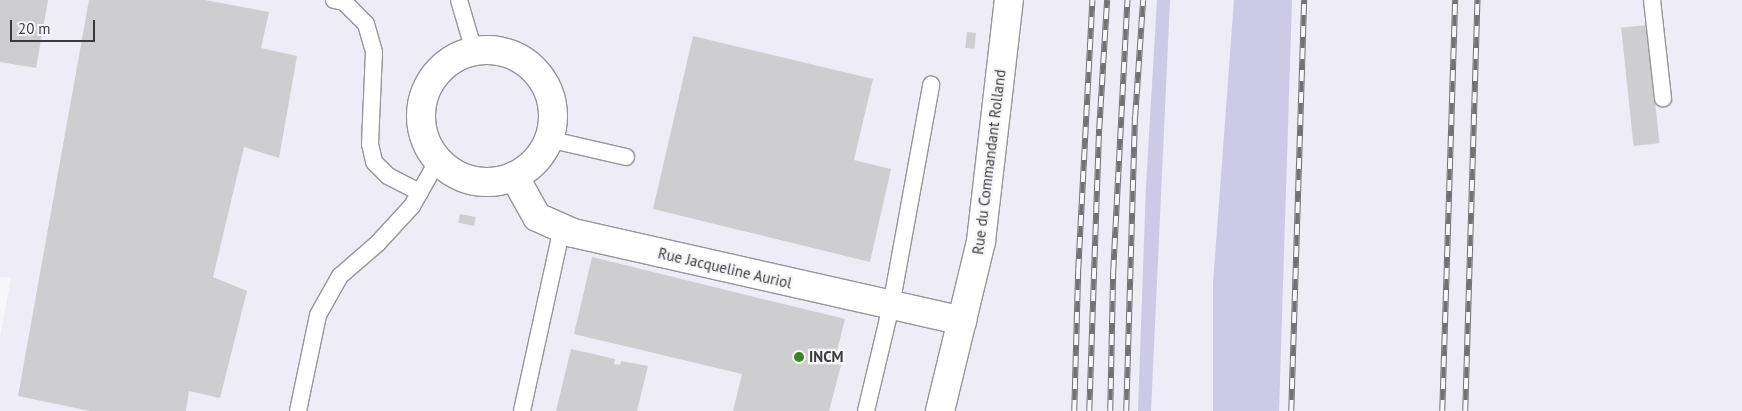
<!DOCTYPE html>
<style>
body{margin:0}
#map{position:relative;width:1742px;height:411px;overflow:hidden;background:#f7f7fb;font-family:"PT Sans",sans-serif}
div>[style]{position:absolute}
.built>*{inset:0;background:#edecf7}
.green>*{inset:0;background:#cccae6}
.building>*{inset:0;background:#ceced1;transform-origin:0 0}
.roads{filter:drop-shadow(1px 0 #969599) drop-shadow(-1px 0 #969599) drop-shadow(0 1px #969599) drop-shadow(0 -1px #969599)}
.lane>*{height:16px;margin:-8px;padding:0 8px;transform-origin:8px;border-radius:8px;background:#fff}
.street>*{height:28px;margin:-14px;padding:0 14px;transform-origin:14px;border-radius:14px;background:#fff}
.street>.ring{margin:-14px;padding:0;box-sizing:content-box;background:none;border:28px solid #fff;border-radius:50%}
.secondary>*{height:28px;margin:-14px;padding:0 14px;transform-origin:14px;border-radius:14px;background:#fff}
.rail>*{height:5.5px;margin-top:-2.75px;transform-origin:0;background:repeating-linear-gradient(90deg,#f7f7fb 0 11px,#727275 0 22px);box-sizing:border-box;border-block:1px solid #727275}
.dots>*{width:14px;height:14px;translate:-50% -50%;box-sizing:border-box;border:2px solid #f7f7fb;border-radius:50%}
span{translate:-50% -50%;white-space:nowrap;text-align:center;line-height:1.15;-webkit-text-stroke:4.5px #f7f7fb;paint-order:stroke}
.street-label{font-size:15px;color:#3a3a3c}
.poi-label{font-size:15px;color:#3a3a3c;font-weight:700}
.left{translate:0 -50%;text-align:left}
.scale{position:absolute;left:10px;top:20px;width:85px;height:22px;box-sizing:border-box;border:2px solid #3a3a3c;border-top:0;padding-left:6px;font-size:15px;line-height:18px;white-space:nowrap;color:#3a3a3c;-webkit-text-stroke:4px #f7f7fb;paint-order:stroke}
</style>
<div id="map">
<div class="built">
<div style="clip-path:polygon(0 0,1742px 0,1742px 411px,0 411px,0 337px,11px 278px,0 277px)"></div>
</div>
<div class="green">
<div style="clip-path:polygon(1157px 0,1170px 0,1151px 411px,1138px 411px,1146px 186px)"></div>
<div style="clip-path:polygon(1234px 0,1292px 0,1279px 411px,1213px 411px,1213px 284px)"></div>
</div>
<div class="building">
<div style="clip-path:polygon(0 0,48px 0,36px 68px,0 62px)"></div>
<div style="clip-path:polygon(89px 0,205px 0,269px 12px,261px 48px,297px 56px,279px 158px,244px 147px,213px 277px,247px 291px,220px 398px,189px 391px,186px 411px,90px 411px,18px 396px)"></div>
<div style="left:1647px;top:25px;width:119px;height:26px;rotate:84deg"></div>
<div style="left:967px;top:32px;width:9px;height:16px;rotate:6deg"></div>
<div style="clip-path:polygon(693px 36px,873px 79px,854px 160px,891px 169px,870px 262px,653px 209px)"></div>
<div style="left:460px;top:214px;width:16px;height:9px;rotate:11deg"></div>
<div style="clip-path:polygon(592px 257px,845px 319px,834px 363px,841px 365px,829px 411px,733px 411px,742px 374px,574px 334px)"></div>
<div style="clip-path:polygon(571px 349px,615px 359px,614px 364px,620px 365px,621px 361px,648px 366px,637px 411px,556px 411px)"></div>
</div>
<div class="roads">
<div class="lane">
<div style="left:334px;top:0;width:10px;rotate:11deg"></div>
<div style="left:344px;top:2px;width:31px;rotate:45deg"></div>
<div style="left:366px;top:24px;width:29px;rotate:74deg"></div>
<div style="left:374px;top:52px;width:92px;rotate:92.5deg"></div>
<div style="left:370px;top:144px;width:18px;rotate:77deg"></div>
<div style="left:374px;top:162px;width:20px;rotate:45deg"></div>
<div style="left:388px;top:176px;width:36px;rotate:27deg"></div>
<div style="left:459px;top:0;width:53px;rotate:73.6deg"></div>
<div style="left:1652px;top:0;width:99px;rotate:83.6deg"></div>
<div style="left:548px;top:139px;width:80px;rotate:13deg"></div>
<div style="left:298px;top:411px;width:98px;rotate:-78.2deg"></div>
<div style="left:318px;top:315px;width:45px;rotate:-60.6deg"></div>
<div style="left:340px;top:276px;width:49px;rotate:-40.9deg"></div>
<div style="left:377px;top:244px;width:52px;rotate:-47.4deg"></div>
<div style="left:412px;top:206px;width:53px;rotate:-60.5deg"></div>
<div style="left:522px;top:411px;width:187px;rotate:-77.7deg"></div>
<div style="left:866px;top:411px;width:108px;rotate:-76.6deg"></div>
<div style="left:891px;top:306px;width:225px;rotate:-79.7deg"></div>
</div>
<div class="street">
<div class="ring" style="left:421px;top:50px;width:104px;height:104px"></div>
<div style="left:514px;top:176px;width:47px;rotate:60.7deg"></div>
<div style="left:537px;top:217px;width:39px;rotate:24deg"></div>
<div style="left:573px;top:233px;width:399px;rotate:12.7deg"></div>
</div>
<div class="secondary">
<div style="left:940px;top:411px;width:175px;rotate:-76.4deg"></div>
<div style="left:981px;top:241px;width:243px;rotate:-83.4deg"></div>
</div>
</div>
<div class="rail">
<div style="left:1074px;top:411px;width:141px;rotate:-88.4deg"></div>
<div style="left:1078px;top:270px;width:270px;rotate:-87deg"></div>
<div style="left:1089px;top:411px;width:282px;rotate:-88deg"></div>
<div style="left:1099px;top:129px;width:129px;rotate:-86.5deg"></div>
<div style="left:1110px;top:411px;width:140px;rotate:-88.8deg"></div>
<div style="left:1113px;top:271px;width:271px;rotate:-87deg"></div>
<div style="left:1126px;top:411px;width:295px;rotate:-88.3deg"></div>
<div style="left:1135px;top:116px;width:116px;rotate:-86.1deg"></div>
<div style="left:1291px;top:411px;width:411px;rotate:-88.2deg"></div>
<div style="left:1442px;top:411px;width:411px;rotate:-88.2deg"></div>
<div style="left:1465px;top:411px;width:411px;rotate:-88.3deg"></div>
</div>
<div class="dots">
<div style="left:799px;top:357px;background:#3d8328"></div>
</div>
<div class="street-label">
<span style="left:989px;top:162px;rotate:-83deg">Rue du Commandant Rolland</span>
<span style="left:725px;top:268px;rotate:13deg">Rue Jacqueline Auriol</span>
</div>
<div class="poi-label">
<span class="left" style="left:809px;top:357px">INCM</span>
</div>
<div class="scale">20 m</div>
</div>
